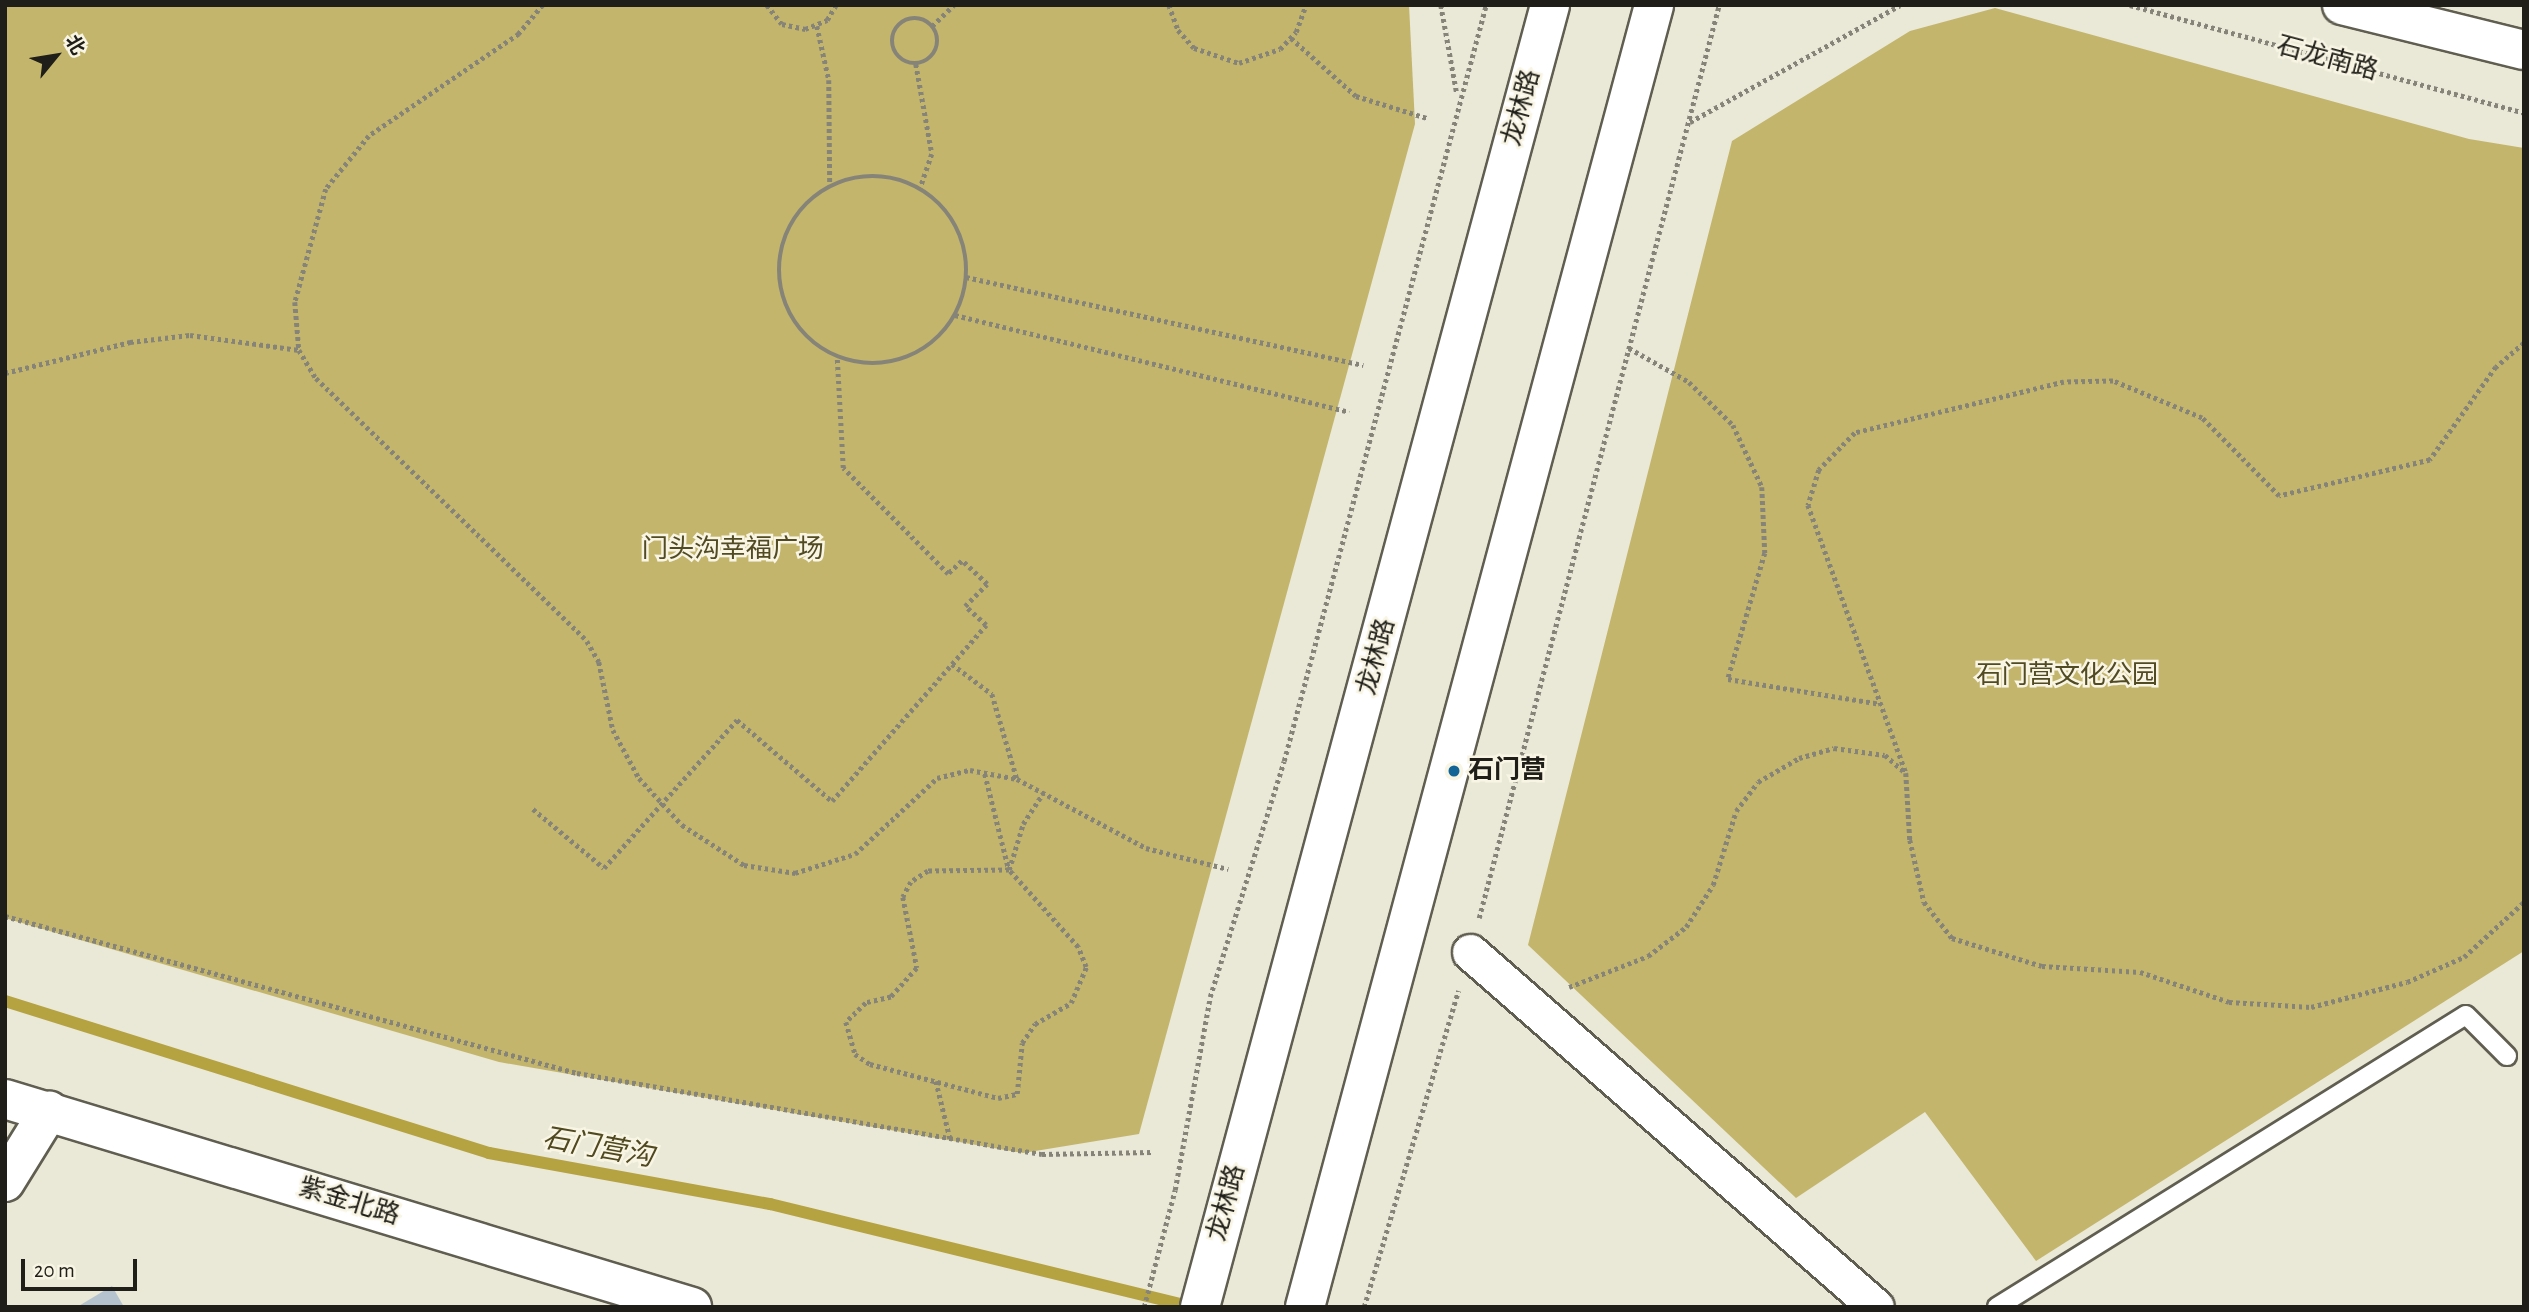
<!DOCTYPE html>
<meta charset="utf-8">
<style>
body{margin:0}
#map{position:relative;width:2529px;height:1312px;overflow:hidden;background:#eae8d7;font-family:"Alegreya Sans","Noto Sans SC",sans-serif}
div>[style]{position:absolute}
.green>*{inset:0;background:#c3b56c}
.stream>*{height:12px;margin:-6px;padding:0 6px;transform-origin:6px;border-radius:6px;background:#b5a240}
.building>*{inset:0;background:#b5c3ce}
.path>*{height:4.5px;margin-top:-2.25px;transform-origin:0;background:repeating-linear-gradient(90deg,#868479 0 3.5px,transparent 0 7px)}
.path>.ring{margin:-2.25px;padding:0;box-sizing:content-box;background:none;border:4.5px solid #868479;border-radius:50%}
.roads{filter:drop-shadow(2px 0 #605e50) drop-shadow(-2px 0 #605e50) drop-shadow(0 2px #605e50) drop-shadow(0 -2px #605e50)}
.lane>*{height:18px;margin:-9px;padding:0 9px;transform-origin:9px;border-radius:9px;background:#fff}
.street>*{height:35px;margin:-17.5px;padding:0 17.5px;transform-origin:17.5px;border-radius:17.5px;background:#fff}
.secondary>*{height:38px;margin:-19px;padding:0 19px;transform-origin:19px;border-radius:19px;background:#fff}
.primary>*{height:38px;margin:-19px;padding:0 19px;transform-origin:19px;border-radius:19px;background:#fff}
.dots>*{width:19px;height:19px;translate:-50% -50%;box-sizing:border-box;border:4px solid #f8f5e4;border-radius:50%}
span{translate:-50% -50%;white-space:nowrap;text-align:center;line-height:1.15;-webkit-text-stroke:5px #f8f5e4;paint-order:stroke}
.street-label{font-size:26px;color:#1f1e18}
.park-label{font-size:26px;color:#524a22}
.poi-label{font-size:26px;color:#1f1e18;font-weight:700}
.left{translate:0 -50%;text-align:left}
.water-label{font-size:28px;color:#50481f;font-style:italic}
.frame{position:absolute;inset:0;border:7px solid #1f1e18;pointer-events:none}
.north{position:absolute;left:21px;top:21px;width:70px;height:70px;-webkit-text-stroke:5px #f8f5e4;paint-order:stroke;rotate:60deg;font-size:19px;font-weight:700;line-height:28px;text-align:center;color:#1f1e18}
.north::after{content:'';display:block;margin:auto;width:24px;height:32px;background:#1f1e18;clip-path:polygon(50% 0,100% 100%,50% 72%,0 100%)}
.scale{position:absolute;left:21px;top:1259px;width:116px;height:32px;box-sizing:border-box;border:4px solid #1f1e18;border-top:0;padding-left:9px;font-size:21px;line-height:24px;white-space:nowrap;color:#1f1e18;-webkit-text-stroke:5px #f8f5e4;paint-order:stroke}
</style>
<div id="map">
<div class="green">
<div style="clip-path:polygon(5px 5px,1409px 5px,1415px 124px,1139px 1134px,1023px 1153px,499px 1062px,5px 918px)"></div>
<div style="clip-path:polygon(1995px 8px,2469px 139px,2524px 148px,2524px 951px,2036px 1261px,1925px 1112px,1796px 1198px,1528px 945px,1732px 141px,1910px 31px)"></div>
</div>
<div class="stream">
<div style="left:5px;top:1001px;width:507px;rotate:17.43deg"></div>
<div style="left:489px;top:1153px;width:286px;rotate:10.3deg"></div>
<div style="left:770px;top:1204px;width:434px;rotate:13.7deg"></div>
</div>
<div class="building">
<div style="clip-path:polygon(112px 1286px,124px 1307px,77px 1307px)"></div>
</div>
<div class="path">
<div style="left:543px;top:5px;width:38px;rotate:130deg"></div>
<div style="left:519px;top:34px;width:181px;rotate:145.8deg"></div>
<div style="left:369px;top:136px;width:68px;rotate:129.1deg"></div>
<div style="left:326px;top:189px;width:117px;rotate:105.3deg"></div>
<div style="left:295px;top:302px;width:48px;rotate:85.2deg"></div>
<div style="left:299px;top:350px;width:33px;rotate:59deg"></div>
<div style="left:316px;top:378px;width:378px;rotate:44.1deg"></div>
<div style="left:587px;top:641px;width:24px;rotate:60deg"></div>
<div style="left:599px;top:662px;width:69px;rotate:78.4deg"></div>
<div style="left:613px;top:730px;width:55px;rotate:61.6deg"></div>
<div style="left:639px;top:778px;width:64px;rotate:47.5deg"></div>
<div style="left:682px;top:825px;width:74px;rotate:32.8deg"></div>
<div style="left:744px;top:865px;width:52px;rotate:8.9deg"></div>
<div style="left:795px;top:873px;width:63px;rotate:-17.6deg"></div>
<div style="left:855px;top:854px;width:112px;rotate:-42.8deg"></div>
<div style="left:937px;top:778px;width:34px;rotate:-14deg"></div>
<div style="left:970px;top:770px;width:48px;rotate:10.8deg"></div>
<div style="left:1017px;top:779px;width:146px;rotate:28.1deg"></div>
<div style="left:1146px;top:848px;width:85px;rotate:14.4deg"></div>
<div style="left:767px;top:5px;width:24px;rotate:52deg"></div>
<div style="left:782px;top:24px;width:24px;rotate:12deg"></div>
<div style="left:805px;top:29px;width:24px;rotate:-22deg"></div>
<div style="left:827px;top:20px;width:17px;rotate:-59deg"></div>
<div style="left:1169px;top:5px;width:27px;rotate:70deg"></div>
<div style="left:1178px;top:30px;width:24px;rotate:48deg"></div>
<div style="left:1194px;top:48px;width:47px;rotate:18.4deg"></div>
<div style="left:1239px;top:63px;width:43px;rotate:-18.9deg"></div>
<div style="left:1280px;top:49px;width:23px;rotate:-47deg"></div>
<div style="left:1296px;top:32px;width:29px;rotate:-70deg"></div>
<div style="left:1441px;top:5px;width:90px;rotate:79.8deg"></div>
<div style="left:2130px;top:5px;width:409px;rotate:15.3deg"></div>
<div class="ring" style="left:892px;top:18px;width:41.5px;height:41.5px"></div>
<div style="left:817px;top:26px;width:55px;rotate:77.5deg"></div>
<div style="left:829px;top:80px;width:105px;rotate:89.5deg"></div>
<div style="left:932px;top:26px;width:30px;rotate:-44deg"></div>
<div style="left:1291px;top:38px;width:87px;rotate:41.7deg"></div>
<div style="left:1356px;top:96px;width:74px;rotate:17.2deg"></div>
<div style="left:916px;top:64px;width:91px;rotate:79.9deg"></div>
<div style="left:932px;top:154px;width:36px;rotate:109deg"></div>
<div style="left:1690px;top:122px;width:240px;rotate:-29.1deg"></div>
<div class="ring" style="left:779px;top:176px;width:183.5px;height:183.5px"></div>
<div style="left:966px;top:277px;width:407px;rotate:12.5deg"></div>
<div style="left:955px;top:315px;width:406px;rotate:13.8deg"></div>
<div style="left:2524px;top:343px;width:37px;rotate:139deg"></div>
<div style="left:2496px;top:367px;width:114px;rotate:125.4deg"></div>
<div style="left:2430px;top:460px;width:155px;rotate:166.6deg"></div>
<div style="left:2279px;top:496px;width:110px;rotate:-134.6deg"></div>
<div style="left:2202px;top:418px;width:96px;rotate:-157.4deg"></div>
<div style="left:2113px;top:381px;width:49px;rotate:178.8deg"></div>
<div style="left:2064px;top:382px;width:215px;rotate:166.3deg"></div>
<div style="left:1855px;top:433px;width:52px;rotate:134.2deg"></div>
<div style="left:1819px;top:470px;width:37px;rotate:107deg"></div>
<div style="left:1808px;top:505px;width:285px;rotate:69.9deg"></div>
<div style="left:1906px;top:773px;width:67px;rotate:86.6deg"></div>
<div style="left:1910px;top:840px;width:64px;rotate:77.3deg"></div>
<div style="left:1924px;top:902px;width:46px;rotate:52.1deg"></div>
<div style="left:1952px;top:938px;width:94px;rotate:17.3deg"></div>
<div style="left:2042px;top:966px;width:98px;rotate:3.5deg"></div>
<div style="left:2140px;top:972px;width:94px;rotate:18.6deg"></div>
<div style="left:2229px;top:1002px;width:82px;rotate:3.5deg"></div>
<div style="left:2311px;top:1007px;width:99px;rotate:-14.6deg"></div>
<div style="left:2407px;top:982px;width:62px;rotate:-23.7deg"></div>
<div style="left:2464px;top:957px;width:81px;rotate:-42.5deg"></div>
<div style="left:1629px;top:348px;width:69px;rotate:29.5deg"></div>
<div style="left:1689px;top:382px;width:62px;rotate:44.3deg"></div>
<div style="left:1733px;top:425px;width:68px;rotate:64.9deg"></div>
<div style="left:1762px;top:487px;width:66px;rotate:87.4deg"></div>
<div style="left:1765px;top:553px;width:131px;rotate:106.4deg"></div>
<div style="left:1728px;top:679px;width:155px;rotate:9.3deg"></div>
<div style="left:5px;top:373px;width:129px;rotate:-13.9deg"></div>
<div style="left:130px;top:342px;width:60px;rotate:-6.7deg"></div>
<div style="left:190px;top:335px;width:110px;rotate:7.8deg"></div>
<div style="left:952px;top:664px;width:50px;rotate:36.9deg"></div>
<div style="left:992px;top:694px;width:89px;rotate:73.6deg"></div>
<div style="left:985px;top:774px;width:99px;rotate:76deg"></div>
<div style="left:1009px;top:870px;width:81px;rotate:179.3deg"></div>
<div style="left:928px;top:871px;width:20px;rotate:147deg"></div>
<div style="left:911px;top:882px;width:17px;rotate:118deg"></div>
<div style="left:903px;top:897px;width:72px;rotate:78.8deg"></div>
<div style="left:917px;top:968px;width:39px;rotate:132deg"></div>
<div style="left:891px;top:997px;width:26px;rotate:167deg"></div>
<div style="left:866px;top:1003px;width:28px;rotate:136deg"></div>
<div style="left:846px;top:1022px;width:33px;rotate:74deg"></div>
<div style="left:855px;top:1054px;width:18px;rotate:34deg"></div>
<div style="left:870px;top:1064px;width:132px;rotate:14.9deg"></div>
<div style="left:998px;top:1098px;width:19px;rotate:-12deg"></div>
<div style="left:1017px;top:1094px;width:51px;rotate:-84.4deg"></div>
<div style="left:1022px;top:1043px;width:23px;rotate:-56deg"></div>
<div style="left:1035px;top:1024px;width:42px;rotate:-30.3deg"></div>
<div style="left:1071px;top:1003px;width:39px;rotate:-67deg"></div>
<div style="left:1086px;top:967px;width:22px;rotate:-112deg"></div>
<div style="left:1078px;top:947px;width:103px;rotate:-131.9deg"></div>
<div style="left:1009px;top:870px;width:48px;rotate:-73.1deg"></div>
<div style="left:1023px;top:824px;width:37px;rotate:-57deg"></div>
<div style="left:533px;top:809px;width:92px;rotate:39.7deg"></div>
<div style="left:604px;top:868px;width:199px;rotate:-48.1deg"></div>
<div style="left:737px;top:720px;width:125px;rotate:40.5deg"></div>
<div style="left:832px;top:801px;width:234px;rotate:-48.8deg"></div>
<div style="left:986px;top:625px;width:28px;rotate:-138deg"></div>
<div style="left:965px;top:606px;width:31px;rotate:-45deg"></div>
<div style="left:987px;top:584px;width:34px;rotate:-137deg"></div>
<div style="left:962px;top:561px;width:19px;rotate:137deg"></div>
<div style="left:948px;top:574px;width:149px;rotate:-134.7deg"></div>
<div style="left:843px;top:468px;width:110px;rotate:-93.1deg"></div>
<div style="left:5px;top:916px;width:593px;rotate:15.35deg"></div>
<div style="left:577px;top:1073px;width:472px;rotate:9.9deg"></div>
<div style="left:1042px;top:1154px;width:110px;rotate:-1deg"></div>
<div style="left:1479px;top:918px;width:944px;rotate:-75.27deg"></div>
<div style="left:1569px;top:987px;width:85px;rotate:-21.4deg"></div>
<div style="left:1648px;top:956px;width:48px;rotate:-37.3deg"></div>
<div style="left:1686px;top:927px;width:50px;rotate:-57.3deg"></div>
<div style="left:1713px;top:885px;width:77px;rotate:-72.7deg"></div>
<div style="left:1736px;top:811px;width:36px;rotate:-53deg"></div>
<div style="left:1758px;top:782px;width:48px;rotate:-30.3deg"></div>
<div style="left:1799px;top:758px;width:36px;rotate:-16deg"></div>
<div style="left:1834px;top:748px;width:51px;rotate:7.8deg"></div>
<div style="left:1885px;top:755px;width:28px;rotate:41deg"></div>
<div style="left:936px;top:1081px;width:59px;rotate:76.2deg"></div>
<div style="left:1144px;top:1307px;width:121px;rotate:-75.2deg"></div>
<div style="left:1175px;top:1190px;width:196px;rotate:-79.7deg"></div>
<div style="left:1210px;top:997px;width:247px;rotate:-72.6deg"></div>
<div style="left:1284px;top:761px;width:783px;rotate:-75.04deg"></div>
<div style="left:1364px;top:1307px;width:330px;rotate:-73.4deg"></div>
</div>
<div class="roads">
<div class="lane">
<div style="left:1997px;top:1307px;width:552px;rotate:-31.91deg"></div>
<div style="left:2466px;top:1015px;width:58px;rotate:45deg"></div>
</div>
<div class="street">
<div style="left:1470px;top:952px;width:539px;rotate:41.17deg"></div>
</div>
<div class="secondary">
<div style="left:5px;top:1099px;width:718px;rotate:16.84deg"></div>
<div style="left:5px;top:1182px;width:84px;rotate:-58.2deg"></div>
<div style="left:1200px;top:1307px;width:1348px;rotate:-74.95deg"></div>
<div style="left:1305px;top:1307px;width:1348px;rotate:-74.99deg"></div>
</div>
<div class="primary">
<div style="left:2342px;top:5px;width:187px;rotate:13.9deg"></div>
</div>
</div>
<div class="dots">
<div style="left:1454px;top:771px;background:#126496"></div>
</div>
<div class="street-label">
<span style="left:2327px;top:59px;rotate:15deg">石龙南路</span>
<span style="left:1522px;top:108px;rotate:-75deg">龙林路</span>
<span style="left:1377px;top:657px;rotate:-75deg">龙林路</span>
<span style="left:349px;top:1202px;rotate:17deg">紫金北路</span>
<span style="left:1227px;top:1203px;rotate:-75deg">龙林路</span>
</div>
<div class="park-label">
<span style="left:733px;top:550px">门头沟幸福广场</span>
<span style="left:2067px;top:676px">石门营文化公园</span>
</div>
<div class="poi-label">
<span class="left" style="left:1468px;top:771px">石门营</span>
</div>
<div class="water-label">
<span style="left:598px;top:1148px;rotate:10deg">石门营沟</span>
</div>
<div class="frame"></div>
<div class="north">北</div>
<div class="scale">20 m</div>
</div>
